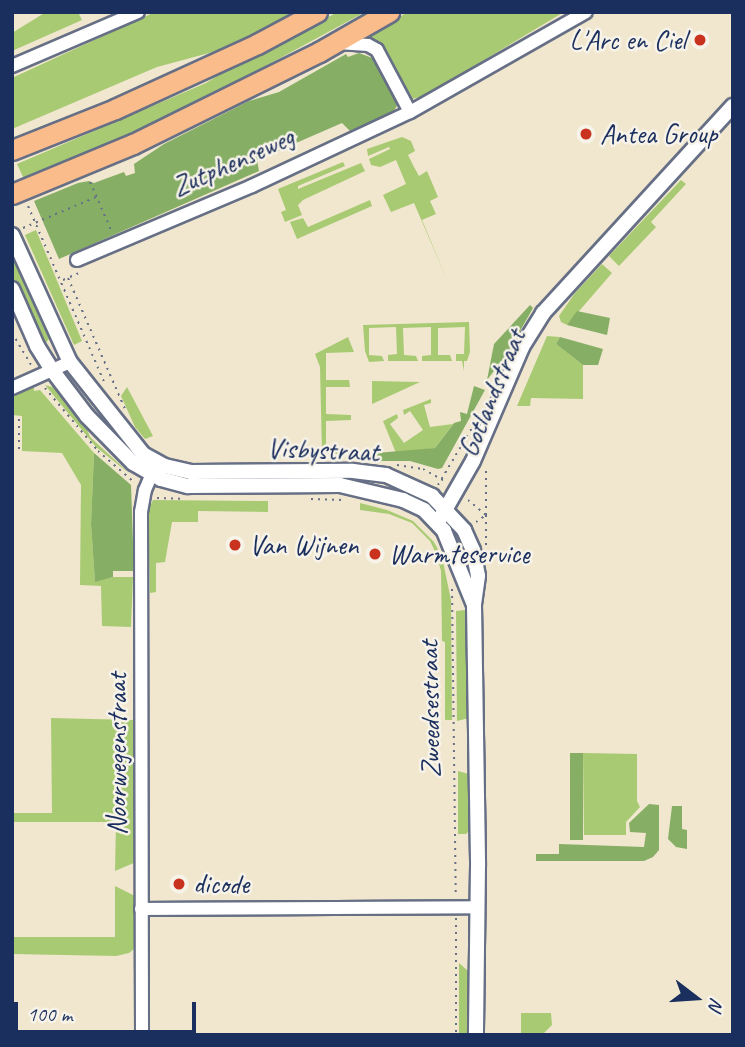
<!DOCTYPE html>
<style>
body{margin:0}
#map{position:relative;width:745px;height:1047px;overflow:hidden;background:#f0e7ce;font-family:Caveat,sans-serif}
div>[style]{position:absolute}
.green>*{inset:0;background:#a8ca73}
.forest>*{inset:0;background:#86ae65;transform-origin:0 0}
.path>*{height:2px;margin-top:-1px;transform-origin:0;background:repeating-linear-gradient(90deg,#666f85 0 2px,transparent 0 7px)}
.roads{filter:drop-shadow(2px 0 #666f85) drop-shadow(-2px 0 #666f85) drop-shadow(0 2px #666f85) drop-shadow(0 -2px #666f85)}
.minor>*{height:12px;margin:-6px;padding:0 6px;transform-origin:6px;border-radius:6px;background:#fff}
.tertiary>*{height:14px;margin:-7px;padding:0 7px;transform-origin:7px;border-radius:7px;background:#fff}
.primary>*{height:19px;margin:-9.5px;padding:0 9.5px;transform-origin:9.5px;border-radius:9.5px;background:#fabc8b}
.dots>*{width:19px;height:19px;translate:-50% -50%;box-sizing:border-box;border:4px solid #f7f3e8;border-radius:50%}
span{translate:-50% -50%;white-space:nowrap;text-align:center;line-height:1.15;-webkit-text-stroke:5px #f7f3e8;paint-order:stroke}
.poi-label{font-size:28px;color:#1b2f5e}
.right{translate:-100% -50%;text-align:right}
.left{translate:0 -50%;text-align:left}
.street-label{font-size:28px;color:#1b2f5e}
.frame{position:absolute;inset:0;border:14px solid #1b2f5e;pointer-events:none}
.north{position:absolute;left:661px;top:963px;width:70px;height:70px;-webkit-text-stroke:5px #f7f3e8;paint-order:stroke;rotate:107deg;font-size:19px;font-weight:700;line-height:28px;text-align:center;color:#1b2f5e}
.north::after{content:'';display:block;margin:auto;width:24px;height:32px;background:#1b2f5e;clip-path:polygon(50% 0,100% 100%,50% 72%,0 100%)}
.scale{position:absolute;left:14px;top:1002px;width:182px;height:32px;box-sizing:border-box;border:4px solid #1b2f5e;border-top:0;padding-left:9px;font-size:21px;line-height:24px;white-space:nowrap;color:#1b2f5e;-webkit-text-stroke:5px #f7f3e8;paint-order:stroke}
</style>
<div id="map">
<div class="green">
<div style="clip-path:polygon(46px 12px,78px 12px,82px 20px,12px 51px,12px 33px)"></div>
<div style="clip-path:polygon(155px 12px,303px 12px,235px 46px,157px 67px,12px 129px,12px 78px)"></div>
<div style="clip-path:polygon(338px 12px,365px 12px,170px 118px,25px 181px,17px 164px,206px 83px,243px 60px)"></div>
<div style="clip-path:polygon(408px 12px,564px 12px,424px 96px,412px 99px,361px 39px)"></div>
<div style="clip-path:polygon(402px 137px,411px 141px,415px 151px,408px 155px,414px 167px,419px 176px,427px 171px,438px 197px,430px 201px,436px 214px,422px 220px,448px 282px,414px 203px,391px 212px,383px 195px,406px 184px,396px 160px,380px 167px,371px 165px,369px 159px,390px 149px,389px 147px,368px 156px,367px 149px)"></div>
<div style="clip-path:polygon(343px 162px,345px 166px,298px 186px,298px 189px,361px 163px,365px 171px,303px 200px,298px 205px,302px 215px,285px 222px,281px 212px,286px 210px,278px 189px)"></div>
<div style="clip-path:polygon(681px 180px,686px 184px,651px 222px,656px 227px,619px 266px,609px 256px)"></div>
<div style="clip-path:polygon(370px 200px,372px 206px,297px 239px,290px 222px,303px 218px,308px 227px)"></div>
<div style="clip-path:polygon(36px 230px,82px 341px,74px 345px,25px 235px)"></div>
<div style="clip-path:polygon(12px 255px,49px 339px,45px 344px,42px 344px,20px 300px,12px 276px)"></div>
<div style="clip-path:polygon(602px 264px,612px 273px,567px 325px,561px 322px,559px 316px,575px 293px)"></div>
<div style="clip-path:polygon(469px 322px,470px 352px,467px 361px,464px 361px,464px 371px,462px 361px,456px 361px,456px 354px,464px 354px,465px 327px,438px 328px,438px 355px,450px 355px,452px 361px,422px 361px,422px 356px,431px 355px,431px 327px,403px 328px,404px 355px,416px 356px,418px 361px,388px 361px,388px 355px,397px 354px,396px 327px,369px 328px,369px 355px,382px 356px,384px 361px,369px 362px,365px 351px,363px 325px)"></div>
<div style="clip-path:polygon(547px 336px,560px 337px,556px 344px,583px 365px,583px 399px,531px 398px,530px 406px,517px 406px)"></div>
<div style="clip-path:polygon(348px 337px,354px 352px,326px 353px,326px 380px,349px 380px,350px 387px,326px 387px,326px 414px,351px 415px,351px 420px,326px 421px,326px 449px,346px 449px,346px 454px,322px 454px,320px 367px,315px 354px)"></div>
<div style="clip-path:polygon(372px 381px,420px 382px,372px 404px)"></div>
<div style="clip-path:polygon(45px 385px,60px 389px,82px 416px,90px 437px,130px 474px,96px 447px)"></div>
<div style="clip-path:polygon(34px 387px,34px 391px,40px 390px,94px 453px,91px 524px,95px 581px,113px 577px,133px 577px,131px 627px,102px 626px,101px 586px,80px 585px,81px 485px,62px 453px,22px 451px,22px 416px,12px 415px,12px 394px)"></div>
<div style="clip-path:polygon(127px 387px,153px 436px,145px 439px,135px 427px,121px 396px)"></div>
<div style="clip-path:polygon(431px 399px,431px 403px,424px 405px,430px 427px,453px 424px,435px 448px,396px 453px,383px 421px,397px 414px,398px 418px,390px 424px,404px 443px,423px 430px,410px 411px,404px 415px,403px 410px)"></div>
<div style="clip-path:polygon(153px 500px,268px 501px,268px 512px,198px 511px,198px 522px,172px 522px,165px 562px,156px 563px,156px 592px,150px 593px,148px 510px)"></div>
<div style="clip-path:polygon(360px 503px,387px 510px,413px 521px,434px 542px,442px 557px,451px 600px,452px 720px,445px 720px,445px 642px,442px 641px,441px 571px,436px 553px,430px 541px,412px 523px,389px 514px,360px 510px)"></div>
<div style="clip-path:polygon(465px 610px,471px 664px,469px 718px,457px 721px,456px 611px)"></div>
<div style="clip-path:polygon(51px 718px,133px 720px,136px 862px,115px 871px,116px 822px,12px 822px,12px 813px,52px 813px)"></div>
<div style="clip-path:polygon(583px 753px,637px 754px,637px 801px,640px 807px,626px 822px,626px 835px,584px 835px)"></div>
<div style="clip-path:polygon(458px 771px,472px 775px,472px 828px,466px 834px,458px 834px)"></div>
<div style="clip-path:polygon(115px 886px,135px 896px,135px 948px,129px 953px,116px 956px,12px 954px,12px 937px,115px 937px)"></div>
<div style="clip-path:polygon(459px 963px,467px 970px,472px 982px,472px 1035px,459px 1035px)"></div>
<div style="clip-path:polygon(521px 1013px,551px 1013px,552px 1025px,542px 1035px,521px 1035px)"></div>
</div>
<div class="forest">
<div style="clip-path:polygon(359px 53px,375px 59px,399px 102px,394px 111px,350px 131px,342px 123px,257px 160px,259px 171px,59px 259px,34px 201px,78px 183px,89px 181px,94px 183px,124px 172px,126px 176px,135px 173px,134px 164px,164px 144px,249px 101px,279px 92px,346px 54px,348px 57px)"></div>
<div style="clip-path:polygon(530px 305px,533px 308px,507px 354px,487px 380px,494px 344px)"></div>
<div style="clip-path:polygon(577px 311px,610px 318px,607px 335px,567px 325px)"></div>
<div style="clip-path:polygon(560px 337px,603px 349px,598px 365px,583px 365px,556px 344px)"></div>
<div style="clip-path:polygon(474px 386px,485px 390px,442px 468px,438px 469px,410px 461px,376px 461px,376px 453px,435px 448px,454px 423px,461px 421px,460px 412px,467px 414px)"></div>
<div style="clip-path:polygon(94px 453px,131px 485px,134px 571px,113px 571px,113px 577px,95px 582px,91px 524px)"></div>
<div style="left:570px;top:753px;width:13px;height:87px"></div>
<div style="clip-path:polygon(649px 804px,659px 805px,659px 850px,653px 857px,644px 861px,536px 861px,536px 854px,559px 854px,559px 844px,644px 847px,646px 833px,630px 832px,629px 823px)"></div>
<div style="clip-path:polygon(672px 806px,682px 806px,682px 829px,687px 830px,687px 849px,676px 847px,668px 839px)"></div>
</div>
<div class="path">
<div style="left:90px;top:182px;width:55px;rotate:66.3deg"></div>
<div style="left:28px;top:206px;width:194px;rotate:66.6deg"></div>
<div style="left:23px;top:228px;width:79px;rotate:-23deg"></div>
<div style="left:70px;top:277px;width:12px;rotate:-24deg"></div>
<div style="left:63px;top:280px;width:5px;rotate:-22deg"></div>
<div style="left:68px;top:278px;width:143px;rotate:66.5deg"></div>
<div style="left:12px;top:333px;width:37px;rotate:59deg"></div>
<div style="left:45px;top:388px;width:82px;rotate:49.9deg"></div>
<div style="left:98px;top:451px;width:49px;rotate:40.9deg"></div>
<div style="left:12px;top:419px;width:7px"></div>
<div style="left:19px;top:419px;width:35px;rotate:90deg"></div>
<div style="left:397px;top:465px;width:26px;rotate:9deg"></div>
<div style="left:423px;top:469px;width:25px;rotate:29deg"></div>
<div style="left:438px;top:485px;width:69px;rotate:-59.3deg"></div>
<div style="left:157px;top:498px;width:25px;rotate:2deg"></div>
<div style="left:311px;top:499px;width:32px;rotate:2deg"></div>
<div style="left:468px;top:500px;width:23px;rotate:40deg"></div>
<div style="left:486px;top:515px;width:30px;rotate:90deg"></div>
<div style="left:476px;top:522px;width:12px;rotate:-35deg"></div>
<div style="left:486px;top:515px;width:48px;rotate:-90deg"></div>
<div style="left:452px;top:589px;width:306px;rotate:89.3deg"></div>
<div style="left:456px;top:918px;width:117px;rotate:90deg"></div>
</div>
<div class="roads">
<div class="minor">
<div style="left:338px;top:43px;width:30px;rotate:4deg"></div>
<div style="left:368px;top:45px;width:10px;rotate:29deg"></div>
<div style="left:377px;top:50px;width:70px;rotate:62deg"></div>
<div style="left:12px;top:66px;width:137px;rotate:-23.2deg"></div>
<div style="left:77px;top:260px;width:190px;rotate:-22.9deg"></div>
<div style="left:252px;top:186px;width:174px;rotate:-25.1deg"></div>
<div style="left:410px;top:112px;width:202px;rotate:-29.6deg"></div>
<div style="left:12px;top:388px;width:64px;rotate:-24.1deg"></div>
<div style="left:141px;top:909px;width:336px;rotate:-0.3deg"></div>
<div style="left:142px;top:1035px;width:523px;rotate:-90.11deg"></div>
<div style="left:141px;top:512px;width:22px;rotate:-80deg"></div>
<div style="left:145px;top:490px;width:25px;rotate:-67deg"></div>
</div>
<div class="tertiary">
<div style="left:12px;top:235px;width:140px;rotate:65.5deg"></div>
<div style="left:70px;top:362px;width:117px;rotate:51.6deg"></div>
<div style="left:143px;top:454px;width:25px;rotate:29deg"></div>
<div style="left:165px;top:466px;width:27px;rotate:13deg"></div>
<div style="left:191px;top:472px;width:162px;rotate:-0.4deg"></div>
<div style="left:353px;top:471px;width:33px;rotate:7deg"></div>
<div style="left:386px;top:475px;width:51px;rotate:24.5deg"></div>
<div style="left:432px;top:496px;width:47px;rotate:46.7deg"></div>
<div style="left:464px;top:530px;width:22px;rotate:66deg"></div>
<div style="left:473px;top:550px;width:26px;rotate:79deg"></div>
<div style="left:478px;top:576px;width:29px;rotate:98deg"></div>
<div style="left:474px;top:605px;width:261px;rotate:89.1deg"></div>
<div style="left:478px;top:866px;width:169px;rotate:90.7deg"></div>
<div style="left:12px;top:289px;width:62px;rotate:66.3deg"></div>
<div style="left:37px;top:346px;width:28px;rotate:58deg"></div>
<div style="left:52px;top:370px;width:58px;rotate:52.7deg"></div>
<div style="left:87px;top:416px;width:66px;rotate:45.6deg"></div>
<div style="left:133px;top:463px;width:32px;rotate:30deg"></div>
<div style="left:161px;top:479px;width:28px;rotate:15deg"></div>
<div style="left:188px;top:486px;width:152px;rotate:-0.4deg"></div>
<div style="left:340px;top:485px;width:65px;rotate:13.4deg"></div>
<div style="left:403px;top:500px;width:23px;rotate:25deg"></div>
<div style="left:424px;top:510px;width:29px;rotate:46deg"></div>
<div style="left:444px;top:531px;width:80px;rotate:67.9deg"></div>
<div style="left:441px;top:517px;width:64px;rotate:-60.3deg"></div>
<div style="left:473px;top:461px;width:124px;rotate:-66.7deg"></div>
<div style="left:522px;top:347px;width:40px;rotate:-58deg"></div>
<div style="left:543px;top:313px;width:281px;rotate:-47.5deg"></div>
</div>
<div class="primary">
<div style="left:12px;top:150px;width:111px;rotate:-21.7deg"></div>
<div style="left:115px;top:109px;width:156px;rotate:-24.6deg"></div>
<div style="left:257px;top:44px;width:68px;rotate:-28.1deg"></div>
<div style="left:12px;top:194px;width:131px;rotate:-22.5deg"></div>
<div style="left:133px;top:144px;width:208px;rotate:-26.3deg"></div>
<div style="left:319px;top:52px;width:81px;rotate:-29.7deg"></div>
</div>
</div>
<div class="dots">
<div style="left:700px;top:40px;background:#c8321e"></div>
<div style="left:586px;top:134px;background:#c8321e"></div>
<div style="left:235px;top:545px;background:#c8321e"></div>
<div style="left:375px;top:554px;background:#c8321e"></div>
<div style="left:179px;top:884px;background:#c8321e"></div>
</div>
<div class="poi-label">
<span class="right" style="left:686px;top:40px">L'Arc en Ciel</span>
<span class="left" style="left:600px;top:134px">Antea Group</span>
<span class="left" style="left:249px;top:545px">Van Wijnen</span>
<span class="left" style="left:389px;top:554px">Warmteservice</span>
<span class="left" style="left:193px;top:884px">dicode</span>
</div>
<div class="street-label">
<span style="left:233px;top:162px;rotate:-24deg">Zutphenseweg</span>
<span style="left:492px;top:393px;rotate:-68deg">Gotlandstraat</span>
<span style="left:323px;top:450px;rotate:2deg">Visbystraat</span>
<span style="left:430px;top:709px;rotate:-91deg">Zweedsestraat</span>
<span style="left:117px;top:754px;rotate:-90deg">Noorwegenstraat</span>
</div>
<div class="frame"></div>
<div class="north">N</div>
<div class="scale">100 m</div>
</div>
